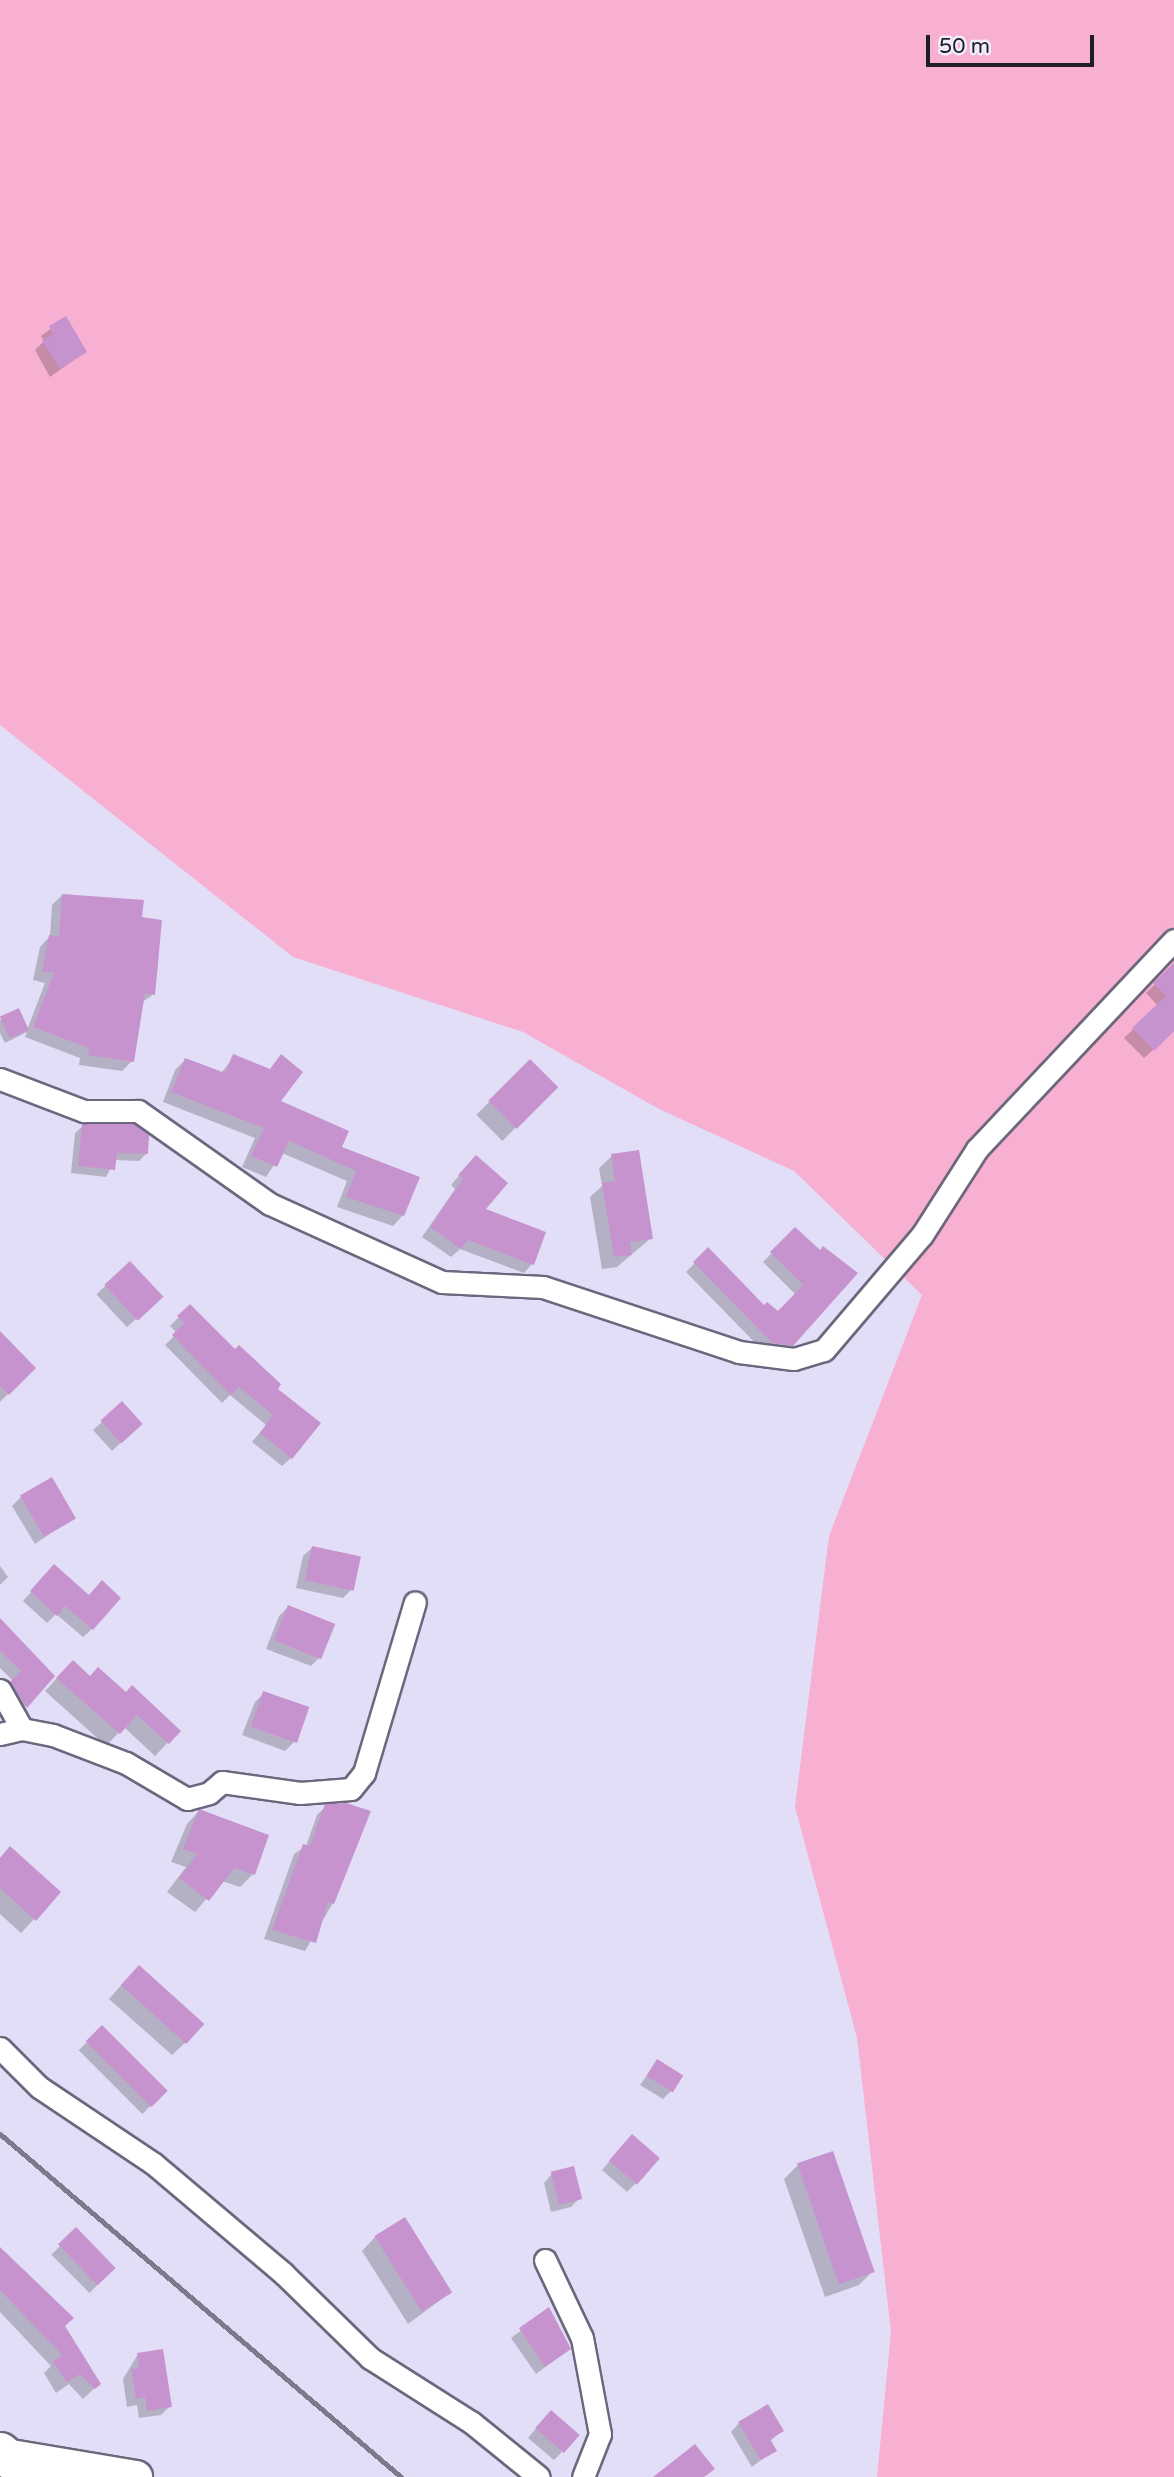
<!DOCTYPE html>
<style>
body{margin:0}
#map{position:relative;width:1174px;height:2477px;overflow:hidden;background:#e3def7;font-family:"Varela Round",sans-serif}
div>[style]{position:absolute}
.green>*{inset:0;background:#f7afd2}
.shadow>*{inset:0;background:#0003;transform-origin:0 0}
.building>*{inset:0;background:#c793cf;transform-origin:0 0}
.roads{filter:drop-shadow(2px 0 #6c677d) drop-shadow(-2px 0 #6c677d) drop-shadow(0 2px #6c677d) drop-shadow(0 -2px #6c677d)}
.minor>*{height:21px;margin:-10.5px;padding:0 10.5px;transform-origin:10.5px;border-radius:10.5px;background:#fff}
.secondary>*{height:32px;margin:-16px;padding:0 16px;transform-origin:16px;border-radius:16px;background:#fff}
.trunk>*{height:37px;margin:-18.5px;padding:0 18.5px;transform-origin:18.5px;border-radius:18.5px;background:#fff}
.rail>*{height:5px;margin:-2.5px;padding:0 2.5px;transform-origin:2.5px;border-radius:2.5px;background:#7e7a8b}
span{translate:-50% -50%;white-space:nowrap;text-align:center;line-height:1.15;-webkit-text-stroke:5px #f0edfc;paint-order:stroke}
.scale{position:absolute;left:926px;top:35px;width:168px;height:32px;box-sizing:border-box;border:4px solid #1f1d26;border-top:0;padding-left:9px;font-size:21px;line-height:24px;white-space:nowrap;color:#1f1d26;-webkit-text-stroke:5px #f0edfc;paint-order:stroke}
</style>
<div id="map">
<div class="green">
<div style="clip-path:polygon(0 0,1174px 0,1174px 2477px,877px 2477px,891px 2332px,857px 2038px,795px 1807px,829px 1536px,922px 1295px,794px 1171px,659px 1109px,523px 1032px,293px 957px,0 725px)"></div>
</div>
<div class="shadow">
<div style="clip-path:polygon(65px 318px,85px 352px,50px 377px,35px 350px,44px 341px,41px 336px)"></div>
<div style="clip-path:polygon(62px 895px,140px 919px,154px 964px,158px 965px,154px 994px,141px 1003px,132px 1061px,122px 1071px,79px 1065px,80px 1058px,25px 1037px,27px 1032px,5px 1043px,0 1033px,0 1020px,18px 1011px,27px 1030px,45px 983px,33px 980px,40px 947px,50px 936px,52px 905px)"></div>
<div style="clip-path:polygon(1174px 966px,1174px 1031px,1144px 1058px,1124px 1038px,1158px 1006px,1146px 993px)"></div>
<div style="clip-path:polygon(234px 1057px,268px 1071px,281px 1057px,278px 1102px,340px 1147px,403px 1215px,393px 1226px,337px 1207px,347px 1181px,282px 1153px,266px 1177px,242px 1167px,255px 1138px,163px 1102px,175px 1070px,185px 1060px,221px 1073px)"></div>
<div style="left:530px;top:1061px;width:37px;height:76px;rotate:45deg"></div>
<div style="clip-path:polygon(83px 1126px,147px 1153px,139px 1161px,115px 1160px,106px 1177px,71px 1173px,75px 1133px)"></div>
<div style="clip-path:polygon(612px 1156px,651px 1238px,617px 1267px,602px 1269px,590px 1197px,602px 1186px,599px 1168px)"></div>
<div style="clip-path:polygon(467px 1166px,483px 1210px,544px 1234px,532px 1264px,524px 1273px,460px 1249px,451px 1257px,422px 1237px,455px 1189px,451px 1185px)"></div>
<div style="clip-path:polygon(795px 1229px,819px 1252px,792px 1344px,782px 1354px,763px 1351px,686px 1272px,708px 1250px,764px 1307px,778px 1314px,796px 1295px,763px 1262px)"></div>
<div style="left:130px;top:1263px;width:45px;height:46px;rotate:47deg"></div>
<div style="clip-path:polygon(190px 1306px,276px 1389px,291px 1458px,282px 1466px,252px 1442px,266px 1425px,230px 1395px,222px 1403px,165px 1345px,177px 1333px,170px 1326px)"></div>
<div style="clip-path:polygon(0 1339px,34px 1368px,0 1402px)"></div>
<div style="clip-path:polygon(102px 1422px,132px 1432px,112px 1451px,93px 1430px)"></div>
<div style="clip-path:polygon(21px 1497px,74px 1517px,35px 1544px,12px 1506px)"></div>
<div style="clip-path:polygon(312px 1548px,352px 1589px,343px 1598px,296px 1588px,303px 1556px)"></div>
<div style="clip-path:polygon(0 1566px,8px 1577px,0 1585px)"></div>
<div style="clip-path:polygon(46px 1575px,92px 1629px,83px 1637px,56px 1614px,47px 1623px,23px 1601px)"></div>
<div style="clip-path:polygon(288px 1607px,319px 1658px,311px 1666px,266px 1649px,279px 1616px)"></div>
<div style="clip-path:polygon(0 1620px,53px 1676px,17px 1715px,3px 1692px,13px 1681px,0 1668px)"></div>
<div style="clip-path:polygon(60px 1675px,90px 1678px,179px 1731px,155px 1756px,124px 1727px,106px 1746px,45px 1691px)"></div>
<div style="clip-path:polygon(264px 1693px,294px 1742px,285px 1751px,242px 1735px,255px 1702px)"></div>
<div style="clip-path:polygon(326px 1806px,333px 1903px,305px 1951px,264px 1939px,294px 1854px,306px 1846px,317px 1815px)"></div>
<div style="clip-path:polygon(199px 1811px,253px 1874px,240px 1887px,222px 1881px,195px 1912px,167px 1892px,186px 1867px,171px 1862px,187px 1824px)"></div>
<div style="clip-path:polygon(0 1859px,34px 1919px,21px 1933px,0 1914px)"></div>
<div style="clip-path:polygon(125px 1981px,186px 2042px,172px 2055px,109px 1999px)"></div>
<div style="left:102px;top:2027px;width:90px;height:33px;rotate:45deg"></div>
<div style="clip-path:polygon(657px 2061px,672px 2090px,663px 2099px,640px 2085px)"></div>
<div style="clip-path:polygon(623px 2145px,636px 2183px,627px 2192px,602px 2170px)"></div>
<div style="clip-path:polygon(798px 2165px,873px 2271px,859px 2285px,825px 2297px,784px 2179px)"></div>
<div style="clip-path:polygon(552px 2174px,580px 2198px,571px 2207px,551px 2212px,544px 2183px)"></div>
<div style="left:76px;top:2230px;width:54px;height:35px;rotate:45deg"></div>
<div style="clip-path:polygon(375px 2237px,450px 2293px,408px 2324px,362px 2251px)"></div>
<div style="clip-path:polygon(0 2250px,63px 2326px,99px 2384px,83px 2399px,69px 2384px,56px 2393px,44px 2373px,51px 2366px,0 2312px)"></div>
<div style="clip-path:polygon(549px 2310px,569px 2349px,536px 2374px,511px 2338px)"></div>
<div style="clip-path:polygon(138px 2354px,170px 2406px,161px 2415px,139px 2418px,137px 2405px,127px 2407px,123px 2379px)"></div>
<div style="clip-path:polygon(542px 2421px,562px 2452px,554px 2460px,528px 2438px)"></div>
<div style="clip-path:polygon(739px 2423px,782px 2431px,769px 2442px,774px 2450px,752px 2467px,731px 2432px)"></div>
</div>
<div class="building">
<div style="clip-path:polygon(66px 316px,87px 352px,60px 369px,42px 340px,53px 334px,49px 326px)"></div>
<div style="clip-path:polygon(62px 894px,144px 900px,142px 917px,162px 920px,155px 995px,145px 993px,134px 1062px,88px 1055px,89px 1048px,33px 1027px,54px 973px,42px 971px,49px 935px,59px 937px)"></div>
<div style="clip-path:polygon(1174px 963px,1174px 1031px,1154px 1051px,1132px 1028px,1166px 996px,1153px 983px)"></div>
<div style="left:19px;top:1008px;width:24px;height:21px;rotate:66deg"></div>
<div style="clip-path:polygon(233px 1054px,270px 1069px,281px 1054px,303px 1072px,281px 1101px,349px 1131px,342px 1147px,420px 1177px,404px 1216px,346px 1197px,356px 1171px,289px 1141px,277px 1167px,251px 1156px,264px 1128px,171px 1092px,185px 1058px,225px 1073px)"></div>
<div style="left:530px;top:1059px;width:40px;height:59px;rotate:45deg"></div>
<div style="clip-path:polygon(82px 1124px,134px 1124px,149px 1135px,148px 1154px,117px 1153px,115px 1170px,78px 1166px)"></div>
<div style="clip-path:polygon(639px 1150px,653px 1239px,630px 1242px,632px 1255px,614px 1257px,602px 1183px,615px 1181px,611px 1154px)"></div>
<div style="clip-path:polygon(476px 1155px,508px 1183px,486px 1209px,546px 1232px,534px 1265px,468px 1240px,461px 1249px,430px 1227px,463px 1179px,458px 1175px)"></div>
<div style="clip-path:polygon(795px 1227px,820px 1250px,823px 1246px,858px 1273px,793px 1346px,772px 1343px,693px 1262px,708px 1247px,764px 1305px,767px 1302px,778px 1311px,803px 1285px,770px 1252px)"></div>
<div style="left:130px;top:1261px;width:49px;height:35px;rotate:47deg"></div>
<div style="clip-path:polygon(190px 1304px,235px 1349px,239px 1345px,281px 1384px,278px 1389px,321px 1423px,292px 1459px,260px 1433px,273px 1415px,239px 1387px,231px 1395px,172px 1335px,184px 1323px,177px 1316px)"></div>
<div style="clip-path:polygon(0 1331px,36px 1368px,9px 1395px,0 1386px)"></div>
<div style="left:122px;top:1401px;width:31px;height:29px;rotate:48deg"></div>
<div style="left:52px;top:1477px;width:48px;height:37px;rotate:60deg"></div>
<div style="left:312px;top:1546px;width:50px;height:35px;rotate:12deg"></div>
<div style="clip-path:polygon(54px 1564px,89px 1595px,102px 1580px,121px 1598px,93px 1630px,65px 1606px,57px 1616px,30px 1591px)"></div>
<div style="left:288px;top:1605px;width:51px;height:38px;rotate:22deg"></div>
<div style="clip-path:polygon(0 1618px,55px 1676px,27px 1708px,10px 1682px,21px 1671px,0 1651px)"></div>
<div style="clip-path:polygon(73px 1660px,90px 1676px,98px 1667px,126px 1692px,132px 1685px,181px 1731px,169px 1744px,137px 1715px,120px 1734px,56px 1678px)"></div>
<div style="left:263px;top:1691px;width:49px;height:38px;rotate:19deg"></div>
<div style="clip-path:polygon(346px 1803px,371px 1811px,334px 1904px,328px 1902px,316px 1943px,272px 1930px,303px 1844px,310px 1846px,325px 1804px)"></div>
<div style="clip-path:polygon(199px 1809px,269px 1835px,255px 1875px,234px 1868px,209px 1901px,179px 1878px,197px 1854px,183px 1849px)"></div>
<div style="clip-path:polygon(10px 1846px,61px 1892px,36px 1921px,0 1888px,0 1858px)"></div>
<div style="left:139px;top:1965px;width:88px;height:27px;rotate:42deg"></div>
<div style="left:102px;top:2025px;width:93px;height:23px;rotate:45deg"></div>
<div style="left:657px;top:2059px;width:31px;height:20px;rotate:32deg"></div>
<div style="left:632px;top:2134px;width:37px;height:35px;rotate:41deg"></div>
<div style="left:833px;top:2151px;width:128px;height:38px;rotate:71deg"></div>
<div style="left:574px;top:2166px;width:34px;height:24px;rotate:76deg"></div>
<div style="left:405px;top:2217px;width:89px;height:36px;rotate:58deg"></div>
<div style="left:76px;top:2227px;width:57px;height:25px;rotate:46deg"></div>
<div style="clip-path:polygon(0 2247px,74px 2318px,65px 2326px,101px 2384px,95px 2389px,80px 2374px,67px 2383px,53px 2361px,62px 2355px,0 2290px)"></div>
<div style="clip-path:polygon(549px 2307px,571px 2349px,545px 2367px,519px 2328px)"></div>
<div style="clip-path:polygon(163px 2349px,172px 2407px,147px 2411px,145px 2397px,136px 2399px,131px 2369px,139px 2368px,137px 2353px)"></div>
<div style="clip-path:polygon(768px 2404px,784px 2431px,770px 2439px,777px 2451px,761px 2460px,738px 2422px)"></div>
<div style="left:551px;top:2410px;width:38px;height:24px;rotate:41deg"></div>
<div style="clip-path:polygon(695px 2444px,715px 2469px,704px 2477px,653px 2477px)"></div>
</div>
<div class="roads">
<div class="minor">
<div style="left:0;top:1079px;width:90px;rotate:20.9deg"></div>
<div style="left:84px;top:1111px;width:54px"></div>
<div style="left:138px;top:1111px;width:161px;rotate:35.2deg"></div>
<div style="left:270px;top:1204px;width:189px;rotate:24.4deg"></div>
<div style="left:442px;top:1282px;width:101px;rotate:2.8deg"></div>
<div style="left:543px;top:1287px;width:206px;rotate:18.3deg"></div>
<div style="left:739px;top:1352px;width:55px;rotate:7.3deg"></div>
<div style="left:794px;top:1359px;width:31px;rotate:-17deg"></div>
<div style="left:824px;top:1350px;width:151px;rotate:-49.6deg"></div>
<div style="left:922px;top:1235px;width:102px;rotate:-57.4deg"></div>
<div style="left:977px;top:1149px;width:287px;rotate:-46.7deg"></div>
<div style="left:0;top:1690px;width:45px;rotate:60.6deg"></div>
<div style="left:0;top:1734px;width:23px;rotate:-13deg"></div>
<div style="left:22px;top:1729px;width:32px;rotate:11deg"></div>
<div style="left:53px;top:1735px;width:78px;rotate:21deg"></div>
<div style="left:126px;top:1763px;width:71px;rotate:30.5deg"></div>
<div style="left:187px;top:1799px;width:23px;rotate:-15deg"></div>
<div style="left:209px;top:1793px;width:17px;rotate:-40deg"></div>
<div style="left:222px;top:1782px;width:79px;rotate:8deg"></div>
<div style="left:300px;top:1793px;width:51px;rotate:-4.5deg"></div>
<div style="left:351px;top:1789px;width:21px;rotate:-51deg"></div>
<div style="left:364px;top:1773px;width:178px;rotate:-73.4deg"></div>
<div style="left:0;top:2048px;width:55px;rotate:45deg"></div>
<div style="left:39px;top:2087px;width:138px;rotate:33.8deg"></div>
<div style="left:154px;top:2164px;width:169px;rotate:40.2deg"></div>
<div style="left:283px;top:2273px;width:122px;rotate:44.3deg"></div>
<div style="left:370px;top:2358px;width:120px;rotate:32.4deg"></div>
<div style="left:471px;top:2422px;width:87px;rotate:39deg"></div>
<div style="left:545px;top:2260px;width:86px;rotate:64.6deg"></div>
<div style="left:582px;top:2338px;width:98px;rotate:79.4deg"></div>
<div style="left:600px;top:2434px;width:46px;rotate:111.6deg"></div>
</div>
<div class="secondary">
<div style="left:5px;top:2455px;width:133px;rotate:9.5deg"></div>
</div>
<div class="trunk">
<div style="left:0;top:2451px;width:40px;rotate:41deg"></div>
</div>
</div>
<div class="rail">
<div style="left:0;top:2134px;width:528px;rotate:40.54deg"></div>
</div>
<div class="scale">50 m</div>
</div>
